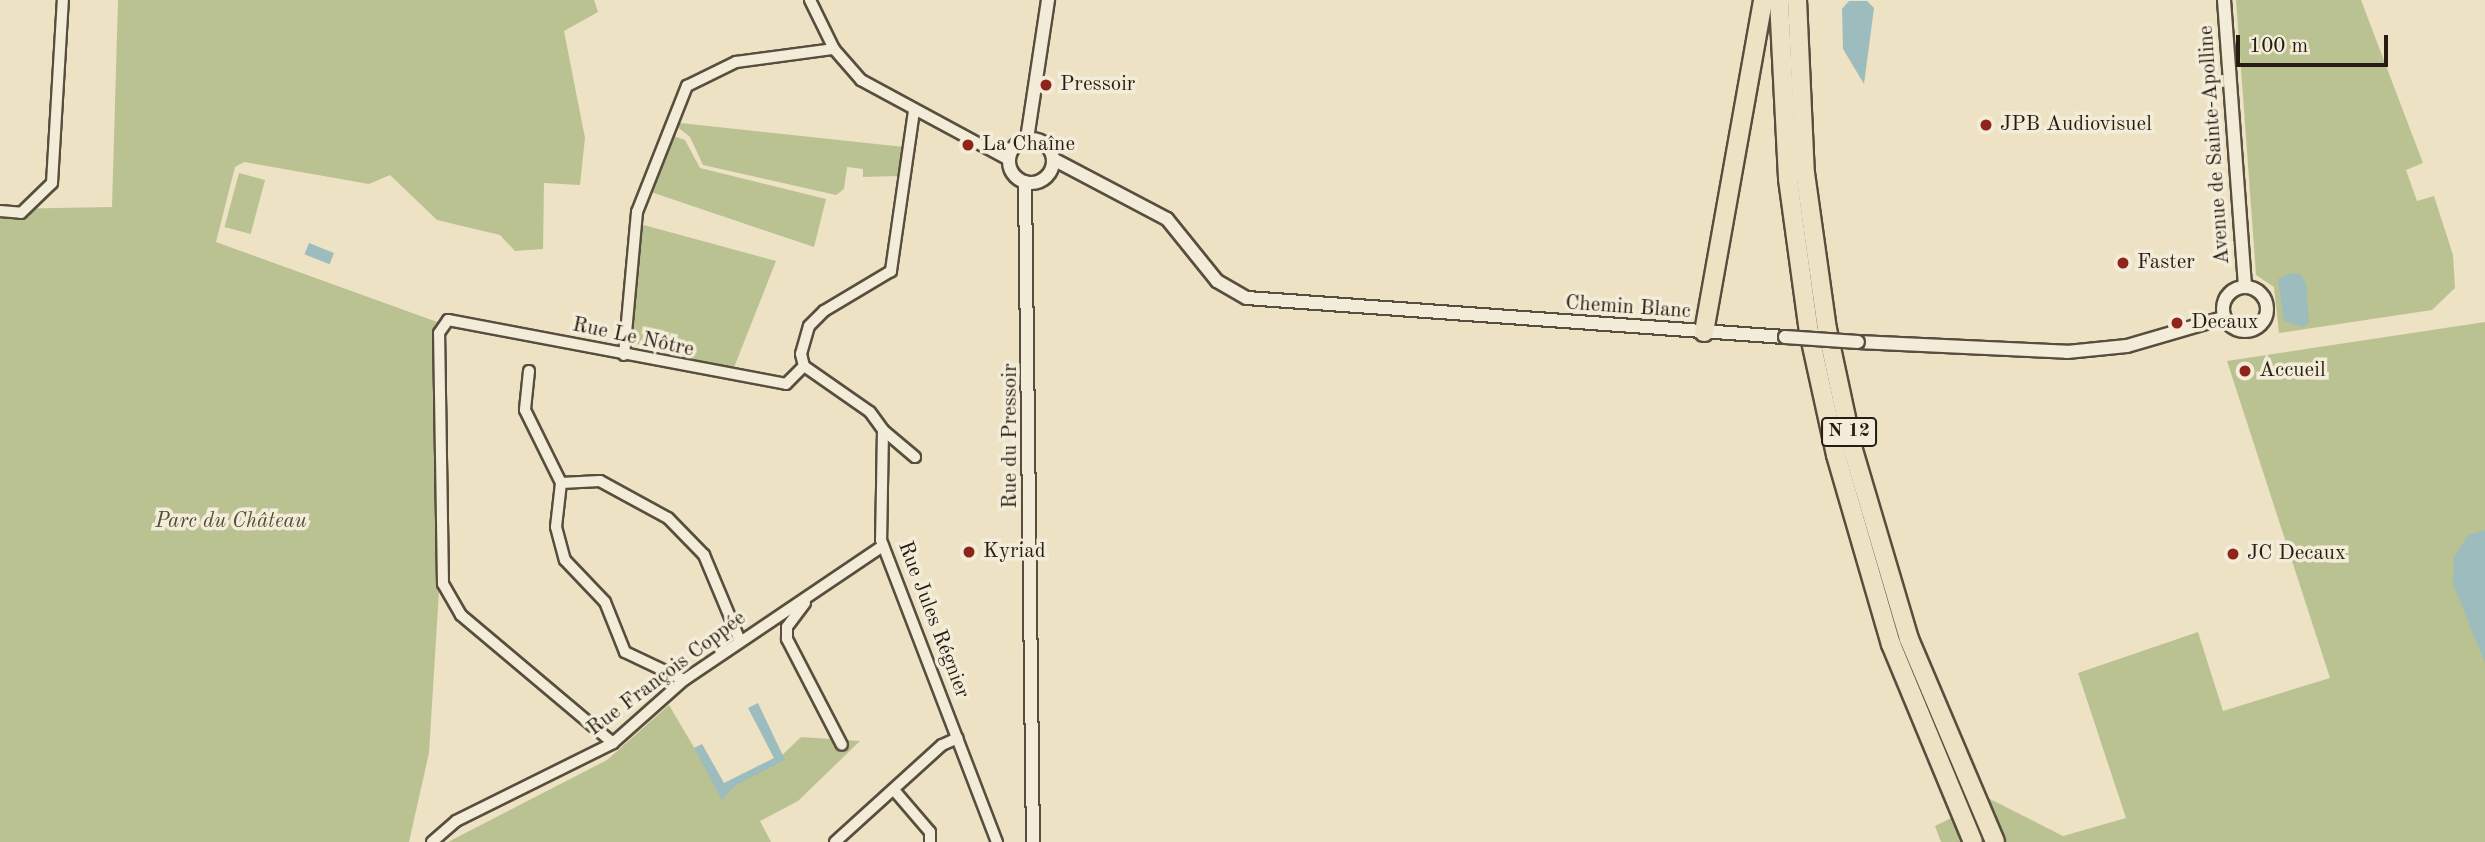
<!DOCTYPE html>
<meta charset="utf-8">
<style>
body{margin:0}
#map{position:relative;width:2485px;height:842px;overflow:hidden;background:#ede2c4;font-family:"Old Standard TT",serif}
div>[style]{position:absolute}
.green>*{inset:0;background:#bbc292;transform-origin:0 0}
.water>*{inset:0;background:#9dbcbd;transform-origin:0 0}
.roads{filter:drop-shadow(2px 0 #584e3e) drop-shadow(-2px 0 #584e3e) drop-shadow(0 2px #584e3e) drop-shadow(0 -2px #584e3e)}
.minor>*{height:10px;margin:-5px;padding:0 5px;transform-origin:5px;border-radius:5px;background:#f3ecd9}
.tertiary>*{height:12px;margin:-6px;padding:0 6px;transform-origin:6px;border-radius:6px;background:#f3ecd9}
.tertiary>.ring{margin:-6px;padding:0;box-sizing:content-box;background:none;border:12px solid #f3ecd9;border-radius:50%}
.trunk>*{height:18px;margin:-9px;padding:0 9px;transform-origin:9px;border-radius:9px;background:#ede2c4}
.bridges{filter:drop-shadow(2px 0 #584e3e) drop-shadow(-2px 0 #584e3e) drop-shadow(0 2px #584e3e) drop-shadow(0 -2px #584e3e)}
.tertiary-bridge>*{height:12px;margin:-6px;padding:0 6px;transform-origin:6px;border-radius:6px;background:#f3ecd9}
.dots>*{width:19px;height:19px;translate:-50% -50%;box-sizing:border-box;border:4px solid #f3ecd9;border-radius:50%}
span{translate:-50% -50%;white-space:nowrap;text-align:center;line-height:1.15;-webkit-text-stroke:7px #f3ecd9;paint-order:stroke}
.shield-label span{padding:2px 5px;background:#f3ecd9;border:2px solid;border-radius:5px;-webkit-text-stroke-width:0}
.shield-label{font-size:19px;color:#271c11;font-weight:700}
.poi-label{font-size:21px;color:#271c11}
.left{translate:0 -50%;text-align:left}
.street-label{font-size:21px;color:#271c11}
.park-label{font-size:21px;color:#534e38;font-style:italic}
.scale{position:absolute;left:2236px;top:35px;width:152px;height:32px;box-sizing:border-box;border:4px solid #271c11;border-top:0;padding-left:9px;font-size:21px;line-height:24px;white-space:nowrap;color:#271c11;-webkit-text-stroke:5px #f3ecd9;paint-order:stroke}
</style>
<div id="map">
<div class="green">
<div style="clip-path:polygon(118px 0,594px 0,598px 12px,564px 31px,585px 138px,580px 185px,544px 183px,543px 249px,515px 251px,500px 235px,437px 220px,390px 175px,369px 184px,244px 162px,235px 167px,216px 242px,440px 323px,434px 330px,440px 575px,429px 753px,409px 842px,0 842px,0 209px,112px 207px)"></div>
<div style="clip-path:polygon(2236px 0,2361px 0,2423px 163px,2406px 170px,2417px 201px,2434px 196px,2453px 255px,2455px 288px,2432px 310px,2279px 333px,2274px 287px,2256px 275px)"></div>
<div style="clip-path:polygon(671px 122px,904px 147px,899px 176px,863px 177px,863px 169px,847px 167px,844px 189px,836px 195px,703px 165px,690px 137px)"></div>
<div style="clip-path:polygon(668px 134px,685px 140px,700px 168px,826px 199px,814px 247px,648px 191px)"></div>
<div style="left:239px;top:173px;width:27px;height:56px;rotate:15deg"></div>
<div style="clip-path:polygon(640px 224px,776px 261px,733px 370px,630px 342px)"></div>
<div style="clip-path:polygon(2485px 322px,2485px 842px,1941px 842px,1935px 826px,1990px 799px,2063px 836px,2126px 818px,2078px 673px,2198px 632px,2223px 711px,2330px 678px,2227px 361px)"></div>
<div style="clip-path:polygon(669px 705px,718px 788px,778px 759px,801px 737px,860px 741px,798px 801px,760px 821px,771px 842px,448px 842px,607px 760px)"></div>
</div>
<div class="water">
<div style="clip-path:polygon(1849px 1px,1867px 1px,1874px 8px,1864px 84px,1843px 49px,1842px 9px)"></div>
<div style="left:309px;top:243px;width:27px;height:12px;rotate:22deg"></div>
<div style="clip-path:polygon(2288px 274px,2300px 274px,2306px 283px,2309px 323px,2303px 327px,2284px 321px,2278px 279px)"></div>
<div style="clip-path:polygon(2485px 530px,2485px 663px,2453px 584px,2454px 557px,2468px 535px)"></div>
<div style="clip-path:polygon(758px 703px,785px 760px,736px 785px,722px 800px,694px 748px,702px 744px,724px 783px,774px 758px,748px 708px)"></div>
</div>
<div class="roads">
<div class="minor">
<div style="left:810px;top:0;width:55px;rotate:63.9deg"></div>
<div style="left:834px;top:49px;width:41px;rotate:48.9deg"></div>
<div style="left:861px;top:80px;width:168px;rotate:28.4deg"></div>
<div style="left:914px;top:111px;width:162px;rotate:98.2deg"></div>
<div style="left:891px;top:271px;width:78px;rotate:149.2deg"></div>
<div style="left:824px;top:311px;width:21px;rotate:135deg"></div>
<div style="left:809px;top:326px;width:29px;rotate:106deg"></div>
<div style="left:801px;top:354px;width:12px;rotate:76deg"></div>
<div style="left:804px;top:366px;width:80px;rotate:34.9deg"></div>
<div style="left:870px;top:412px;width:22px;rotate:54deg"></div>
<div style="left:883px;top:430px;width:110px;rotate:91deg"></div>
<div style="left:881px;top:540px;width:324px;rotate:69deg"></div>
<div style="left:0;top:211px;width:21px;rotate:5deg"></div>
<div style="left:21px;top:213px;width:43px;rotate:-44.1deg"></div>
<div style="left:52px;top:183px;width:183px;rotate:-86.6deg"></div>
<div style="left:624px;top:355px;width:144px;rotate:-84.8deg"></div>
<div style="left:637px;top:212px;width:136px;rotate:-68.4deg"></div>
<div style="left:687px;top:86px;width:55px;rotate:-26.1deg"></div>
<div style="left:736px;top:62px;width:99px;rotate:-7.6deg"></div>
<div style="left:529px;top:371px;width:39px;rotate:96deg"></div>
<div style="left:525px;top:410px;width:81px;rotate:63.7deg"></div>
<div style="left:561px;top:483px;width:44px;rotate:96.5deg"></div>
<div style="left:556px;top:527px;width:34px;rotate:75deg"></div>
<div style="left:565px;top:560px;width:58px;rotate:46.4deg"></div>
<div style="left:605px;top:602px;width:54px;rotate:68.2deg"></div>
<div style="left:625px;top:652px;width:65px;rotate:25.4deg"></div>
<div style="left:883px;top:430px;width:42px;rotate:40.2deg"></div>
<div style="left:561px;top:483px;width:39px;rotate:-3deg"></div>
<div style="left:600px;top:481px;width:77px;rotate:28.6deg"></div>
<div style="left:668px;top:518px;width:52px;rotate:45.8deg"></div>
<div style="left:704px;top:555px;width:93px;rotate:67.3deg"></div>
<div style="left:805px;top:603px;width:30px;rotate:127deg"></div>
<div style="left:787px;top:627px;width:12px;rotate:90deg"></div>
<div style="left:787px;top:639px;width:119px;rotate:62.6deg"></div>
<div style="left:613px;top:743px;width:199px;rotate:-139.9deg"></div>
<div style="left:461px;top:615px;width:36px;rotate:-120deg"></div>
<div style="left:443px;top:584px;width:251px;rotate:-90.9deg"></div>
<div style="left:439px;top:333px;width:16px;rotate:-55deg"></div>
<div style="left:448px;top:320px;width:344px;rotate:10.7deg"></div>
<div style="left:786px;top:384px;width:25px;rotate:-45deg"></div>
<div style="left:894px;top:790px;width:55px;rotate:49.4deg"></div>
<div style="left:930px;top:832px;width:10px;rotate:90deg"></div>
<div style="left:432px;top:842px;width:32px;rotate:-41deg"></div>
<div style="left:456px;top:821px;width:175px;rotate:-26.4deg"></div>
<div style="left:613px;top:743px;width:95px;rotate:-41.6deg"></div>
<div style="left:684px;top:680px;width:240px;rotate:-34deg"></div>
<div style="left:835px;top:842px;width:144px;rotate:-42.2deg"></div>
<div style="left:942px;top:745px;width:17px;rotate:-24deg"></div>
</div>
<div class="tertiary">
<div style="left:2224px;top:0;width:287px;rotate:85.8deg"></div>
<div class="ring" style="left:1009px;top:139px;width:32px;height:32px"></div>
<div style="left:1027px;top:139px;width:141px;rotate:-81.4deg"></div>
<div style="left:1053px;top:159px;width:129px;rotate:27.8deg"></div>
<div style="left:1167px;top:219px;width:80px;rotate:51.1deg"></div>
<div style="left:1217px;top:281px;width:34px;rotate:30deg"></div>
<div style="left:1247px;top:298px;width:539px;rotate:4.15deg"></div>
<div style="left:1025px;top:182px;width:660px;rotate:89.31deg"></div>
<div class="ring" style="left:2223px;top:287px;width:32px;height:32px"></div>
<div style="left:1858px;top:342px;width:209px;rotate:2.7deg"></div>
<div style="left:2067px;top:352px;width:60px;rotate:-5.7deg"></div>
<div style="left:2127px;top:346px;width:100px;rotate:-16.3deg"></div>
</div>
<div class="trunk">
<div style="left:1779px;top:0;width:179px;rotate:87.1deg"></div>
<div style="left:1788px;top:179px;width:154px;rotate:82.2deg"></div>
<div style="left:1809px;top:332px;width:126px;rotate:77.6deg"></div>
<div style="left:1836px;top:455px;width:197px;rotate:73.8deg"></div>
<div style="left:1891px;top:644px;width:214px;rotate:67.5deg"></div>
<div style="left:1797px;top:0;width:173px;rotate:87.4deg"></div>
<div style="left:1805px;top:173px;width:158px;rotate:82deg"></div>
<div style="left:1827px;top:329px;width:124px;rotate:77.9deg"></div>
<div style="left:1853px;top:450px;width:197px;rotate:73.5deg"></div>
<div style="left:1909px;top:639px;width:220px;rotate:67deg"></div>
<div style="left:1704px;top:332px;width:337px;rotate:-79.9deg"></div>
</div>
</div>
<div class="bridges">
<div class="tertiary-bridge">
<div style="left:1785px;top:337px;width:73px;rotate:3.9deg"></div>
</div>
</div>
<div class="dots">
<div style="left:1046px;top:85px;background:#8f2418"></div>
<div style="left:1986px;top:125px;background:#8f2418"></div>
<div style="left:968px;top:145px;background:#8f2418"></div>
<div style="left:2123px;top:263px;background:#8f2418"></div>
<div style="left:2177px;top:323px;background:#8f2418"></div>
<div style="left:2245px;top:371px;background:#8f2418"></div>
<div style="left:969px;top:552px;background:#8f2418"></div>
<div style="left:2233px;top:554px;background:#8f2418"></div>
</div>
<div class="shield-label">
<span style="left:1849px;top:432px">N 12</span>
</div>
<div class="poi-label">
<span class="left" style="left:1060px;top:85px">Pressoir</span>
<span class="left" style="left:2000px;top:125px">JPB Audiovisuel</span>
<span class="left" style="left:982px;top:145px">La Chaîne</span>
<span class="left" style="left:2137px;top:263px">Faster</span>
<span class="left" style="left:2191px;top:323px">Decaux</span>
<span class="left" style="left:2259px;top:371px">Accueil</span>
<span class="left" style="left:983px;top:552px">Kyriad</span>
<span class="left" style="left:2247px;top:554px">JC Decaux</span>
</div>
<div class="street-label">
<span style="left:2215px;top:145px;rotate:-94deg">Avenue de Sainte-Apolline</span>
<span style="left:1628px;top:308px;rotate:4deg">Chemin Blanc</span>
<span style="left:633px;top:338px;rotate:12deg">Rue Le Nôtre</span>
<span style="left:1011px;top:436px;rotate:-90deg">Rue du Pressoir</span>
<span style="left:933px;top:620px;rotate:69deg">Rue Jules Régnier</span>
<span style="left:667px;top:674px;rotate:-37deg">Rue François Coppée</span>
</div>
<div class="park-label">
<span style="left:231px;top:522px">Parc du Château</span>
</div>
<div class="scale">100 m</div>
</div>
